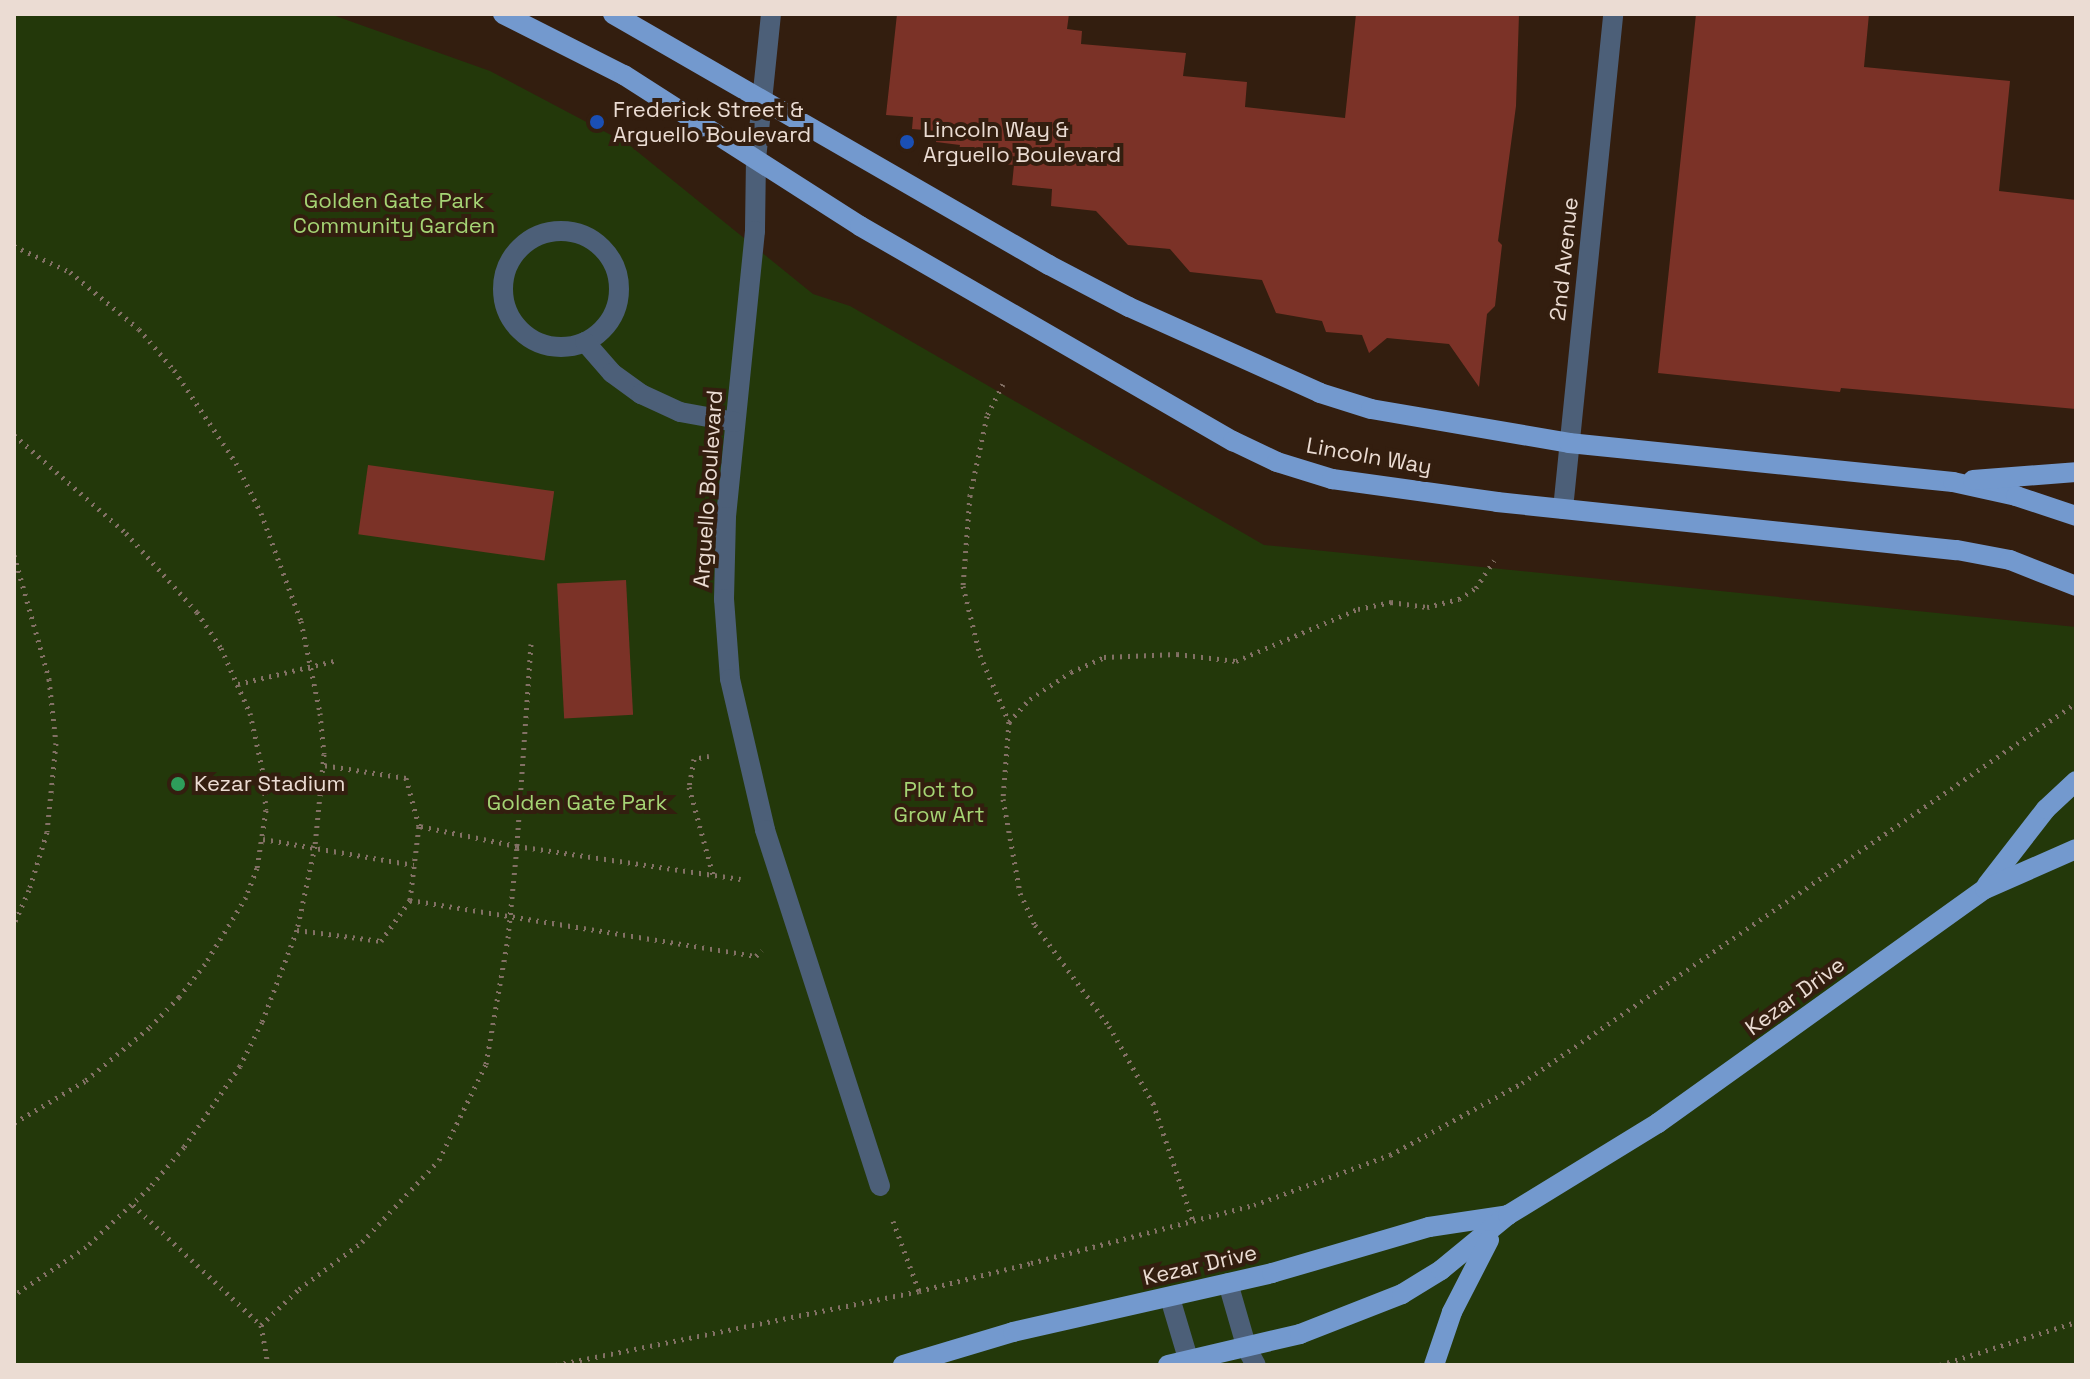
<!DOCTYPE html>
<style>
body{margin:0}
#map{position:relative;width:2090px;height:1379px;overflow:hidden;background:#331e0f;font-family:"Space Grotesk",sans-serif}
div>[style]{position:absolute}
.green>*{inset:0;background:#23380a}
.building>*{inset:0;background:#7b3227;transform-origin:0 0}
.path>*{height:5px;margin-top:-2.5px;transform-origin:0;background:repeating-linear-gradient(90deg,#837165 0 2px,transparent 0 8px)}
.minor>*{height:20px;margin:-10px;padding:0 10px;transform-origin:10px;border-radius:10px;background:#4c5f78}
.minor>.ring{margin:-10px;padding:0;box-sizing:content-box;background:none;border:20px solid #4c5f78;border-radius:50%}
.major>*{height:20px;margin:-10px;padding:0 10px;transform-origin:10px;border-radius:10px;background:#7399ce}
.dots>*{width:22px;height:22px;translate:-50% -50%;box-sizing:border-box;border:4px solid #331e0f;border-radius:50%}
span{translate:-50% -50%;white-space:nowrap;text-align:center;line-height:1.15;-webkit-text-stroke:8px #331e0f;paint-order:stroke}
.poi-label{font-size:22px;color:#ebdcd3}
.left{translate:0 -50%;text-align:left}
.park-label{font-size:22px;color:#a5d474}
.street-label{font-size:22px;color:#ebdcd3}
.frame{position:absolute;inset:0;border:16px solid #ebdcd3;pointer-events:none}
</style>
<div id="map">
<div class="green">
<div style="clip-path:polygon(14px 14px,330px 14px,490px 71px,628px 144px,813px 294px,850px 306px,1264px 545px,2076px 627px,2076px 1365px,14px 1365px)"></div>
</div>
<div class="building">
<div style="clip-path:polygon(897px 14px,1069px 14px,1067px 29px,1082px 31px,1081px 44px,1186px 53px,1183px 76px,1247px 82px,1245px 107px,1345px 118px,1356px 14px,1519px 14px,1516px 106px,1498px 241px,1502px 245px,1495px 306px,1487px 314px,1479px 387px,1449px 344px,1387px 338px,1369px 353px,1362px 335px,1326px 332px,1322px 321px,1276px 313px,1262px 280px,1190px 272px,1170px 249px,1128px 245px,1096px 211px,1051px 206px,1052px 189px,1012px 185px,1014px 165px,994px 163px,994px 159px,958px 155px,960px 145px,936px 142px,937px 131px,912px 129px,913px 117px,886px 115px)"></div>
<div style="clip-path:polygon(1696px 14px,1869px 14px,1864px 67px,2010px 81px,1999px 191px,2076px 200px,2076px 409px,1841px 388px,1840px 392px,1658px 373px)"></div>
<div style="left:368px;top:465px;width:188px;height:70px;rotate:8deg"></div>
<div style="left:626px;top:580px;width:135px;height:69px;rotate:87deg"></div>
</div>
<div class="path">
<div style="left:14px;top:246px;width:62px;rotate:24.9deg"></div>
<div style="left:70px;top:272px;width:89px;rotate:39.6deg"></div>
<div style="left:139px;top:329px;width:54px;rotate:49.5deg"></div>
<div style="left:174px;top:370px;width:112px;rotate:56.3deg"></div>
<div style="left:236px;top:463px;width:56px;rotate:63.4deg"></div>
<div style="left:261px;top:513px;width:115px;rotate:69.7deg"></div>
<div style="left:301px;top:621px;width:94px;rotate:78.3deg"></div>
<div style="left:320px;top:713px;width:41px;rotate:84.4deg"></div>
<div style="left:324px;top:754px;width:92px;rotate:95.6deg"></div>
<div style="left:315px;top:846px;width:86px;rotate:102.1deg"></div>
<div style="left:297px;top:930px;width:98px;rotate:110.8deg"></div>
<div style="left:262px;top:1022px;width:49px;rotate:116.6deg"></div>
<div style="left:240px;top:1066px;width:98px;rotate:124.7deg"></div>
<div style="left:184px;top:1147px;width:54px;rotate:130.5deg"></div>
<div style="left:149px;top:1188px;width:86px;rotate:136.9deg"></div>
<div style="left:86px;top:1247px;width:87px;rotate:146.3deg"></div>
<div style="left:1003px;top:384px;width:36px;rotate:117deg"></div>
<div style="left:987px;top:416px;width:81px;rotate:102.1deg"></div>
<div style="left:970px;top:495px;width:91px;rotate:94.4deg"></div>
<div style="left:963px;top:586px;width:71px;rotate:76.2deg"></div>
<div style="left:980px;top:655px;width:73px;rotate:66.6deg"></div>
<div style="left:1009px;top:722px;width:77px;rotate:94.5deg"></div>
<div style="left:1003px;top:799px;width:96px;rotate:79.7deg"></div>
<div style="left:1020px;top:893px;width:35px;rotate:65deg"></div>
<div style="left:1035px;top:925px;width:125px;rotate:53.8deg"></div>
<div style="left:1109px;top:1026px;width:89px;rotate:60.3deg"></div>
<div style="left:1153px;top:1103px;width:125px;rotate:71.3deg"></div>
<div style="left:14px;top:435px;width:149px;rotate:41.2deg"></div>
<div style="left:126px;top:533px;width:106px;rotate:48.1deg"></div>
<div style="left:197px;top:612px;width:43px;rotate:56.3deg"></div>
<div style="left:221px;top:648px;width:71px;rotate:66deg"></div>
<div style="left:250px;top:713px;width:66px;rotate:77.7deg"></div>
<div style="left:264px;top:777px;width:33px;rotate:87deg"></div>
<div style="left:266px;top:810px;width:59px;rotate:98.8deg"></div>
<div style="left:257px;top:868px;width:31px;rotate:111deg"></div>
<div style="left:246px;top:897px;width:79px;rotate:121.5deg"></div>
<div style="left:205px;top:964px;width:42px;rotate:128.2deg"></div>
<div style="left:179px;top:997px;width:43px;rotate:134.1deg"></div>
<div style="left:149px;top:1028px;width:83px;rotate:140.4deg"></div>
<div style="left:85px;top:1081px;width:82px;rotate:149.4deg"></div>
<div style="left:14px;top:555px;width:129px;rotate:74.2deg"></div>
<div style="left:49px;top:679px;width:64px;rotate:83.8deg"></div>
<div style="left:56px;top:743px;width:89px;rotate:95.8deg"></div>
<div style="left:47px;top:832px;width:61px;rotate:107.2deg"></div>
<div style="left:29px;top:890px;width:37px;rotate:114deg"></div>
<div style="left:531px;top:644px;width:202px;rotate:94deg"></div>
<div style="left:517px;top:846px;width:226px;rotate:8.4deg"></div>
<div style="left:238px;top:684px;width:99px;rotate:-13.5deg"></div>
<div style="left:1009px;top:722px;width:31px;rotate:-48deg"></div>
<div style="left:1030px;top:699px;width:49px;rotate:-33.4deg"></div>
<div style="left:1071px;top:672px;width:36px;rotate:-24deg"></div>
<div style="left:1104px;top:657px;width:73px;rotate:-2.4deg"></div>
<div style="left:1177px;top:654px;width:59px;rotate:6.8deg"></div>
<div style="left:1236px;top:661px;width:133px;rotate:-23.1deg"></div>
<div style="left:1358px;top:609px;width:34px;rotate:-12deg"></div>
<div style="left:1391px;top:602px;width:36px;rotate:8deg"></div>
<div style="left:1427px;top:607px;width:33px;rotate:-14deg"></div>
<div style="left:1459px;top:599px;width:20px;rotate:-33deg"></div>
<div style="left:1476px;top:588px;width:33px;rotate:-57deg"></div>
<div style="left:709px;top:756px;width:15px;rotate:169deg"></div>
<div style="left:694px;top:759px;width:28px;rotate:100deg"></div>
<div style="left:689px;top:787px;width:91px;rotate:74.7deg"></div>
<div style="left:263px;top:839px;width:153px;rotate:9.8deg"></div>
<div style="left:410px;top:900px;width:351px;rotate:9.2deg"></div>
<div style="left:756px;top:956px;width:8px;rotate:-45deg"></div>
<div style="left:297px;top:930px;width:85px;rotate:7.5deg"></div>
<div style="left:381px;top:941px;width:50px;rotate:-54.7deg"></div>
<div style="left:410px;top:900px;width:75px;rotate:-83.1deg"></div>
<div style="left:419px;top:826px;width:50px;rotate:-105.2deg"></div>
<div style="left:406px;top:778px;width:84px;rotate:-171.1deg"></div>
<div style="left:133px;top:1205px;width:175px;rotate:43.2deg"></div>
<div style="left:261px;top:1325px;width:41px;rotate:80.1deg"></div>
<div style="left:893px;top:1221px;width:75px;rotate:69.6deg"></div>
<div style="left:261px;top:1325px;width:52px;rotate:-43.5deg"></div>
<div style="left:299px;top:1289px;width:79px;rotate:-36.7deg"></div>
<div style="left:362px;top:1242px;width:112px;rotate:-46.8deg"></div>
<div style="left:439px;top:1160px;width:107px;rotate:-63.9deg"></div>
<div style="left:486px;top:1064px;width:128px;rotate:-80.1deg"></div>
<div style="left:508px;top:938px;width:92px;rotate:-84.4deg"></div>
<div style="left:517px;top:846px;width:100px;rotate:-168.5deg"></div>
<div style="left:556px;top:1365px;width:370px;rotate:-11.5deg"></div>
<div style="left:919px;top:1291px;width:115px;rotate:-14deg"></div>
<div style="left:1031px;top:1263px;width:230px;rotate:-14.6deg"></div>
<div style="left:1254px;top:1205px;width:145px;rotate:-20.2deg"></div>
<div style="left:1390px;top:1155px;width:150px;rotate:-28.6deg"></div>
<div style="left:1522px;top:1083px;width:672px;rotate:-34.45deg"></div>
<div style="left:1940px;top:1365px;width:143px;rotate:-17.5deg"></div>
</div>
<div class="minor">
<div style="left:771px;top:14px;width:145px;rotate:95.9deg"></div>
<div style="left:756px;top:158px;width:73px;rotate:90.8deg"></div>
<div style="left:755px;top:231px;width:287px;rotate:95.8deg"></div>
<div style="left:726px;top:517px;width:82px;rotate:91.4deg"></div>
<div style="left:724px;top:599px;width:80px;rotate:85.7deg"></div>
<div style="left:730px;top:679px;width:155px;rotate:76.9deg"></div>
<div style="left:765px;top:830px;width:374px;rotate:72.1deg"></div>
<div class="ring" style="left:503px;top:231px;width:96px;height:96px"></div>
<div style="left:585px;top:342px;width:41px;rotate:48.9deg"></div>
<div style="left:612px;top:373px;width:36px;rotate:36deg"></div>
<div style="left:641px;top:394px;width:43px;rotate:24.8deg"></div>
<div style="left:680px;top:412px;width:56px;rotate:10.3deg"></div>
<div style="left:1563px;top:509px;width:498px;rotate:-84.2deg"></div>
<div style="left:1228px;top:1283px;width:69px;rotate:73.9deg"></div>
<div style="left:1247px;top:1349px;width:18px;rotate:61deg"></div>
<div style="left:1170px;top:1298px;width:70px;rotate:73.4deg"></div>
</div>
<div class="major">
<div style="left:503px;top:14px;width:136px;rotate:26.8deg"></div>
<div style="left:624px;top:75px;width:280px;rotate:32.6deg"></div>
<div style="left:860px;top:226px;width:431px;rotate:30deg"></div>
<div style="left:1233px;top:441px;width:49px;rotate:25.5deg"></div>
<div style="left:1277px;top:462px;width:58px;rotate:17.2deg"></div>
<div style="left:1332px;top:479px;width:167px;rotate:7.9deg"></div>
<div style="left:1497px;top:502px;width:462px;rotate:6deg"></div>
<div style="left:1957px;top:550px;width:54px;rotate:10.7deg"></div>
<div style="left:2010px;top:560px;width:71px;rotate:21.5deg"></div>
<div style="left:613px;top:14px;width:503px;rotate:29.93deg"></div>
<div style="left:1049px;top:265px;width:90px;rotate:27.7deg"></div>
<div style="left:1129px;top:307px;width:209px;rotate:24.2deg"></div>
<div style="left:1320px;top:393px;width:53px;rotate:17.4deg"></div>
<div style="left:1371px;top:409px;width:201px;rotate:9.7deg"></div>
<div style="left:1569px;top:443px;width:386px;rotate:5.8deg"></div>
<div style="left:1953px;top:482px;width:65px;rotate:12.5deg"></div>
<div style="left:2016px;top:496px;width:63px;rotate:18.4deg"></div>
<div style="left:1973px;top:480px;width:103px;rotate:-4.4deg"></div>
<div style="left:1987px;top:885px;width:96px;rotate:-52.2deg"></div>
<div style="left:2046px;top:809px;width:41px;rotate:-43deg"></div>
<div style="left:903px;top:1365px;width:115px;rotate:-16.7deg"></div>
<div style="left:1013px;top:1332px;width:266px;rotate:-12.8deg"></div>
<div style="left:1272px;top:1273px;width:164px;rotate:-16.3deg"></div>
<div style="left:1429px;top:1227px;width:80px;rotate:-8.6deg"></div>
<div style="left:1168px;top:1365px;width:136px;rotate:-13.2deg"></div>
<div style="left:1300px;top:1334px;width:110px;rotate:-21.4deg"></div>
<div style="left:1402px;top:1294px;width:46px;rotate:-31.6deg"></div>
<div style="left:1441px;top:1270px;width:87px;rotate:-39.4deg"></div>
<div style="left:1508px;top:1215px;width:176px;rotate:-31.5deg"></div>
<div style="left:1658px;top:1123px;width:402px;rotate:-35.6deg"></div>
<div style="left:1985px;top:889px;width:99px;rotate:-23.7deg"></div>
<div style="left:1434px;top:1365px;width:56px;rotate:-71.2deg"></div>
<div style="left:1452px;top:1312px;width:81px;rotate:-62.8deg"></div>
</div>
<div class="dots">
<div style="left:597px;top:122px;background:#1a4fb4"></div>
<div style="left:907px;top:142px;background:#1a4fb4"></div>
<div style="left:178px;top:784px;background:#2e9e5b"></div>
</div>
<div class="poi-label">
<span class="left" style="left:613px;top:122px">Frederick Street &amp;<br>Arguello Boulevard</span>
<span class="left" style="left:923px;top:142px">Lincoln Way &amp;<br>Arguello Boulevard</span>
<span class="left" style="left:194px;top:784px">Kezar Stadium</span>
</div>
<div class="park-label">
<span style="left:394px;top:213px">Golden Gate Park<br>Community Garden</span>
<span style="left:939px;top:802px">Plot to<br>Grow Art</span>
<span style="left:577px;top:803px">Golden Gate Park</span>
</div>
<div class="street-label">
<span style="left:1564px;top:259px;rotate:-84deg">2nd Avenue</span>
<span style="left:1369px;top:456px;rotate:10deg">Lincoln Way</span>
<span style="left:708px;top:489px;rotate:-86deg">Arguello Boulevard</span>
<span style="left:1795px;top:996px;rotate:-36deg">Kezar Drive</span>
<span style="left:1200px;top:1265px;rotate:-13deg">Kezar Drive</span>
</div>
<div class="frame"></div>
</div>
